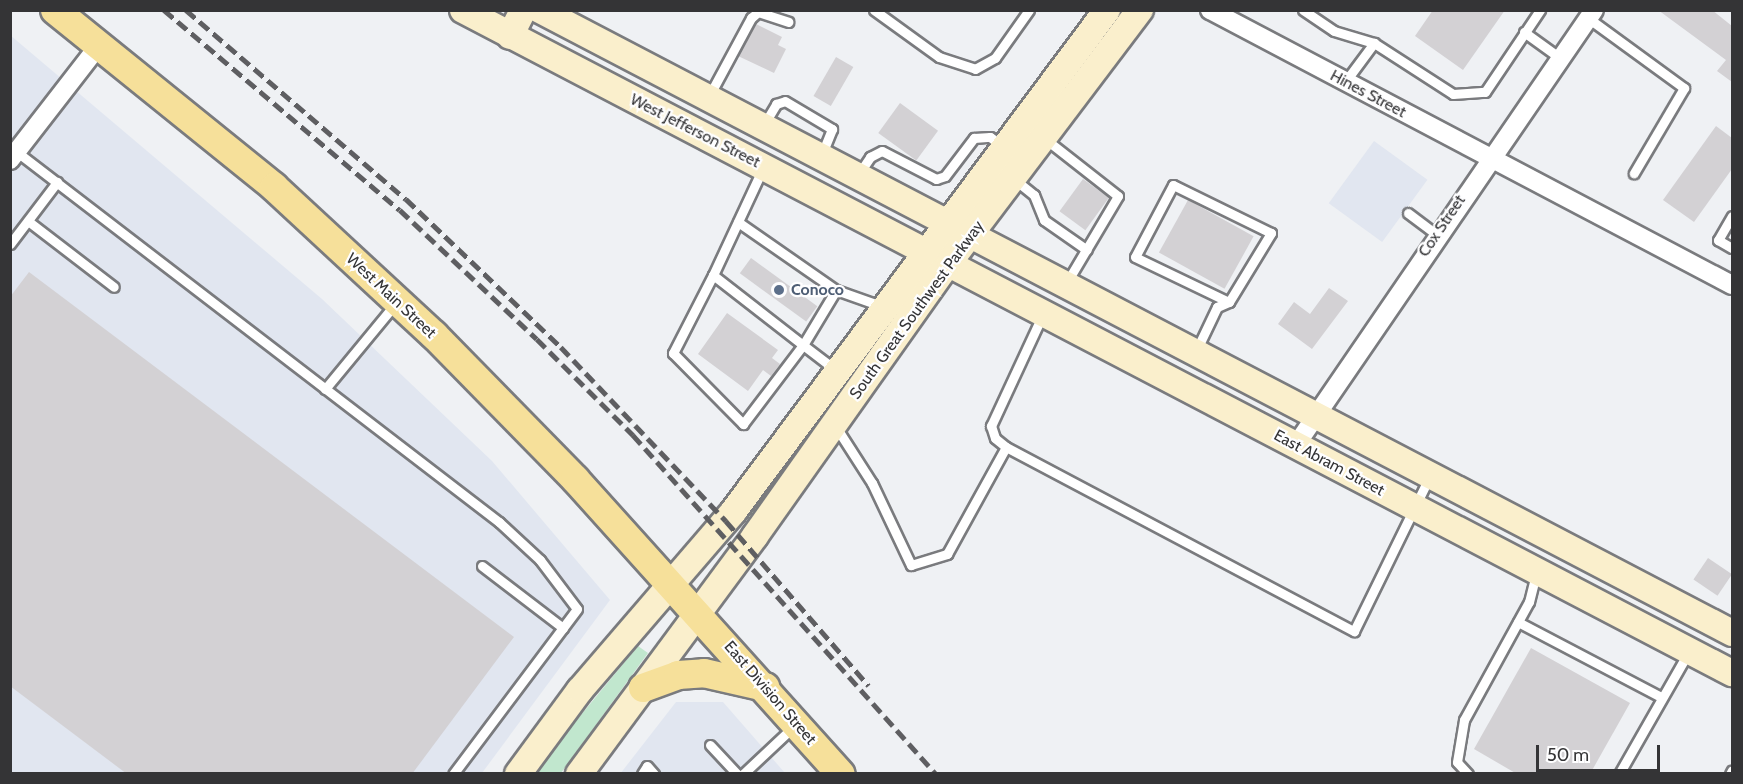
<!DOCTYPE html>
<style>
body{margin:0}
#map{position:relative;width:1743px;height:784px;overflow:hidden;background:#eff1f4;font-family:Cabin,sans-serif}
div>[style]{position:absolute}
.built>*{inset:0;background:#e1e6f0;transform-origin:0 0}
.green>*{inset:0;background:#c1e7ce}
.building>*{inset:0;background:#d3d1d4;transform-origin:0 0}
.roads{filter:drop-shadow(2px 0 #7a7b7e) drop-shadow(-2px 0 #7a7b7e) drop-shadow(0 2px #7a7b7e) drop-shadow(0 -2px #7a7b7e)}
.lane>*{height:9px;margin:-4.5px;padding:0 4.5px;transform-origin:4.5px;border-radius:4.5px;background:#fff}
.street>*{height:18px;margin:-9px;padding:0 9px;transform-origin:9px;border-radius:9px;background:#fff}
.secondary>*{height:26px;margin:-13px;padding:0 13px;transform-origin:13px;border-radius:13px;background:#faefcc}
.primary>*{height:28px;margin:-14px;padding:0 14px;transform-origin:14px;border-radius:14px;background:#f6e09a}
.rail>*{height:4.5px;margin-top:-2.25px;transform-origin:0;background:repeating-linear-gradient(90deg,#5e5e61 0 12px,transparent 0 18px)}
.dots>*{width:16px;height:16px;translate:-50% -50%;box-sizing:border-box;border:3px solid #fefeff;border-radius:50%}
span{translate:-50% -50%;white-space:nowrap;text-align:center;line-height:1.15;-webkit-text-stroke:4.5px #fefeff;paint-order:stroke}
.street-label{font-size:16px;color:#343436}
.service-label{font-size:16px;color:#4e5e75;font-weight:700}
.left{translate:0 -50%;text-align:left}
.frame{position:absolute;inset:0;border:12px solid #343436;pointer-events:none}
.scale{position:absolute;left:1536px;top:745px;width:124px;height:27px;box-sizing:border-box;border:3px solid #343436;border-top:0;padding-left:8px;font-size:18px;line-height:21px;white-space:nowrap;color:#343436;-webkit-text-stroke:4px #fefeff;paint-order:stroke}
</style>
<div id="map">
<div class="built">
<div style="clip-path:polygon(10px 35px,322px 299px,492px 461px,610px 600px,482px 773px,11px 773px)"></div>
<div style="left:1374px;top:141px;width:66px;height:77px;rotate:36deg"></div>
<div style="clip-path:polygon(676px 702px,723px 702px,785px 773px,620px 774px)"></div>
</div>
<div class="green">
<div style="clip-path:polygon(785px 464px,790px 467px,752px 525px,745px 518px)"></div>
<div style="clip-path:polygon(638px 646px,648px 653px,561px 773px,532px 774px)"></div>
</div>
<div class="building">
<div style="clip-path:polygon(1433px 10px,1505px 10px,1463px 70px,1415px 36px)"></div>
<div style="clip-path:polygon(1658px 10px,1712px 10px,1732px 26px,1732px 82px,1717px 71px,1726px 60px)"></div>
<div style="clip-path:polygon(756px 24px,782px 37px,778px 45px,786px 49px,774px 73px,738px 56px)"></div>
<div style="left:836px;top:57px;width:20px;height:45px;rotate:30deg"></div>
<div style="left:900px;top:103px;width:47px;height:37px;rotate:36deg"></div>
<div style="clip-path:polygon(1716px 126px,1732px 138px,1732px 169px,1694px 222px,1663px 200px)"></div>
<div style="left:1083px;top:179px;width:32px;height:40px;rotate:36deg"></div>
<div style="left:1188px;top:200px;width:75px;height:60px;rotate:29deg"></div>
<div style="left:751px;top:258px;width:82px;height:19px;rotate:36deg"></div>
<div style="clip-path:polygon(29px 272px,514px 637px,412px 774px,127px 774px,10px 686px,10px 297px)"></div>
<div style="clip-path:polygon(1329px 288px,1348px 301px,1312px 349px,1278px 324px,1294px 302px,1310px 314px)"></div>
<div style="clip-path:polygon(727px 313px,778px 350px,772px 358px,780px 364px,771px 376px,763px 370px,748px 391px,698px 354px)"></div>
<div style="left:1708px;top:558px;width:29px;height:26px;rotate:34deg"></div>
<div style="clip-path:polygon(1531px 648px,1630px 703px,1590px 774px,1517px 774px,1474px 749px)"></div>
</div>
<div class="roads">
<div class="lane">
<div style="left:874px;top:10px;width:80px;rotate:35.9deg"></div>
<div style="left:939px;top:57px;width:38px;rotate:18deg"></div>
<div style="left:975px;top:69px;width:23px;rotate:-29deg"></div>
<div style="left:995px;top:58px;width:59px;rotate:-54.7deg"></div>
<div style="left:1303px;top:10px;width:37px;rotate:34deg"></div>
<div style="left:1334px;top:31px;width:42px;rotate:16.7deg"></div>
<div style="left:1374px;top:43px;width:94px;rotate:32.8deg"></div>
<div style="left:1453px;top:94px;width:32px;rotate:-4deg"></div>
<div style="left:1485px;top:92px;width:99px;rotate:-56.1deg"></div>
<div style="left:1588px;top:18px;width:119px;rotate:36.1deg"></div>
<div style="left:1684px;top:88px;width:99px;rotate:120.5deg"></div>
<div style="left:1524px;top:32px;width:44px;rotate:35.8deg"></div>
<div style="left:1345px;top:82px;width:49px;rotate:-53.4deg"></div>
<div style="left:709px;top:96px;width:89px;rotate:-61.7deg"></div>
<div style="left:751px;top:18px;width:9px;rotate:-41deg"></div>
<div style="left:758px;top:12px;width:32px;rotate:18deg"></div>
<div style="left:763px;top:126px;width:26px;rotate:-59deg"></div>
<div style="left:776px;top:104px;width:9px;rotate:-18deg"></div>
<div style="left:785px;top:101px;width:55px;rotate:30.8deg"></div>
<div style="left:832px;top:129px;width:27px;rotate:112deg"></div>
<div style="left:1044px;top:138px;width:94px;rotate:38.1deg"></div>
<div style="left:1118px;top:196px;width:100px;rotate:120.7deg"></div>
<div style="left:17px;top:152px;width:608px;rotate:37.51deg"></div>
<div style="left:499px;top:522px;width:56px;rotate:42.8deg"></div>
<div style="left:540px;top:560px;width:61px;rotate:52.9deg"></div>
<div style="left:577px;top:609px;width:206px;rotate:126.9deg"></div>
<div style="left:763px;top:168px;width:118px;rotate:115deg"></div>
<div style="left:713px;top:275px;width:114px;rotate:37.9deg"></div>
<div style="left:803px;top:345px;width:64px;rotate:-59deg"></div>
<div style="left:836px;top:290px;width:51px;rotate:19.5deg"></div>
<div style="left:858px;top:175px;width:22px;rotate:-56deg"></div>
<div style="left:870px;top:157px;width:13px;rotate:-27deg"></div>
<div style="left:882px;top:151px;width:61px;rotate:27.4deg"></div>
<div style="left:936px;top:179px;width:9px;rotate:-18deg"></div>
<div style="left:945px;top:176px;width:48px;rotate:-52.7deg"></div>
<div style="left:974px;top:138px;width:16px;rotate:-4deg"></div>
<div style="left:990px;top:137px;width:17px;rotate:36deg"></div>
<div style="left:1014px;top:179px;width:26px;rotate:39deg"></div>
<div style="left:1034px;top:195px;width:27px;rotate:68deg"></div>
<div style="left:1044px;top:220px;width:52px;rotate:34.9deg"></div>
<div style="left:1408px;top:213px;width:35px;rotate:37deg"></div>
<div style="left:1732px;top:216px;width:28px;rotate:120deg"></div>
<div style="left:1718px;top:240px;width:16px;rotate:30deg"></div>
<div style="left:28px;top:221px;width:108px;rotate:37.5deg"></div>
<div style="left:738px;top:222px;width:119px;rotate:34.8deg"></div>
<div style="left:10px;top:244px;width:78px;rotate:-52.8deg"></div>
<div style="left:713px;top:275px;width:88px;rotate:117.1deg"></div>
<div style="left:673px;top:353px;width:100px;rotate:45.4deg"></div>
<div style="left:743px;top:424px;width:99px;rotate:-52.8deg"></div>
<div style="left:803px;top:345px;width:43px;rotate:37.4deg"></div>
<div style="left:1196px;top:351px;width:49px;rotate:-64.5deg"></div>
<div style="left:1217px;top:307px;width:13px;rotate:-23deg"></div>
<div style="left:1229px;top:302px;width:81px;rotate:-58.7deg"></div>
<div style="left:1271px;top:233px;width:109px;rotate:-153.9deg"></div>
<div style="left:1173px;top:185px;width:81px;rotate:117.8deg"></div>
<div style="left:1135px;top:257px;width:104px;rotate:25.6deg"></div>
<div style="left:325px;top:389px;width:112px;rotate:-50.5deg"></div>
<div style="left:836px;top:427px;width:67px;rotate:57.3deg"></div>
<div style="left:872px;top:483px;width:91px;rotate:64.6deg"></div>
<div style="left:911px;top:565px;width:38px;rotate:-17deg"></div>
<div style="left:947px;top:554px;width:122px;rotate:-61.1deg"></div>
<div style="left:1006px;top:447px;width:394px;rotate:27.9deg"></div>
<div style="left:1354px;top:631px;width:170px;rotate:-63.9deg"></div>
<div style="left:1006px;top:447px;width:14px;rotate:-141deg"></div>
<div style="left:995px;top:438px;width:13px;rotate:-108deg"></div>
<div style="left:991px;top:426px;width:123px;rotate:-65.1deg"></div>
<div style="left:482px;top:566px;width:102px;rotate:37.4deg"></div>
<div style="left:1518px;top:622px;width:161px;rotate:27.7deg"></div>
<div style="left:710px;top:745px;width:40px;rotate:47deg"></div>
<div style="left:642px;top:774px;width:9px;rotate:-58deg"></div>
<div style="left:647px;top:766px;width:11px;rotate:49deg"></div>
<div style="left:743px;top:774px;width:69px;rotate:-43.2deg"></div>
<div style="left:1468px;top:774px;width:16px;rotate:-133deg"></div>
<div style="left:1457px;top:762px;width:43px;rotate:-80.5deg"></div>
<div style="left:1464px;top:720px;width:135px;rotate:-61.2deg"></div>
<div style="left:1529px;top:602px;width:30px;rotate:-76deg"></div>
<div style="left:1619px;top:774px;width:139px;rotate:-60.3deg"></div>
<div style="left:1730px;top:774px;width:4px;rotate:-63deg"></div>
</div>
<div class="street">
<div style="left:1210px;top:10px;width:590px;rotate:27.78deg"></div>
<div style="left:10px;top:160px;width:147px;rotate:-52.2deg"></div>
<div style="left:1296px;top:445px;width:527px;rotate:-55.59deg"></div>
</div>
<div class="secondary">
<div style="left:463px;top:10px;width:1432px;rotate:27.59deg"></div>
<div style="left:540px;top:10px;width:1345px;rotate:27.59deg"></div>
<div style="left:510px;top:36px;width:29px;rotate:-63deg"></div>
<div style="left:518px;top:774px;width:104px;rotate:-53.6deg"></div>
<div style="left:580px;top:690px;width:235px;rotate:-49.3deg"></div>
<div style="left:733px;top:512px;width:626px;rotate:-53.31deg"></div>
<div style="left:579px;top:774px;width:296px;rotate:-53.5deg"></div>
<div style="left:755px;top:536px;width:337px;rotate:-54.7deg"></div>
<div style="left:950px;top:261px;width:315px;rotate:-52.9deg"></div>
</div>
<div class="primary">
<div style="left:55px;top:10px;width:282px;rotate:38.9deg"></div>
<div style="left:274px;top:187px;width:218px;rotate:42.8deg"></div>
<div style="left:434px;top:335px;width:202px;rotate:45.6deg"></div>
<div style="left:575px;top:479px;width:397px;rotate:48deg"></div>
<div style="left:643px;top:688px;width:37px;rotate:-20deg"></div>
<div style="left:678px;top:675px;width:26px;rotate:-4deg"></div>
<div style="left:704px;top:673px;width:63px;rotate:12.9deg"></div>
</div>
</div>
<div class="rail">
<div style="left:164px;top:10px;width:309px;rotate:40.3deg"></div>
<div style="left:400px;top:210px;width:188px;rotate:43.3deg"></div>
<div style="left:537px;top:339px;width:136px;rotate:45deg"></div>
<div style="left:633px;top:435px;width:455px;rotate:48.2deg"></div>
<div style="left:186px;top:10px;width:290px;rotate:40.7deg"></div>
<div style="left:406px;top:199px;width:214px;rotate:43.7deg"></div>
<div style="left:561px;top:347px;width:240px;rotate:46.5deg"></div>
<div style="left:726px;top:521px;width:218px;rotate:49.1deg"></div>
</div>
<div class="dots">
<div style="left:779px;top:290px;background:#5c6f8a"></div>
</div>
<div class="street-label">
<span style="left:1368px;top:94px;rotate:28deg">Hines Street</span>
<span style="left:695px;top:131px;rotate:27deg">West Jefferson Street</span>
<span style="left:1442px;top:226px;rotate:-56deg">Cox Street</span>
<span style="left:391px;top:296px;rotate:43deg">West Main Street</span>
<span style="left:917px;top:310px;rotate:-54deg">South Great Southwest Parkway</span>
<span style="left:1329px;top:463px;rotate:28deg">East Abram Street</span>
<span style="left:770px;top:693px;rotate:49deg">East Division Street</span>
</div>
<div class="service-label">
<span class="left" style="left:791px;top:290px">Conoco</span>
</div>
<div class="frame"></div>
<div class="scale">50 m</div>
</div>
